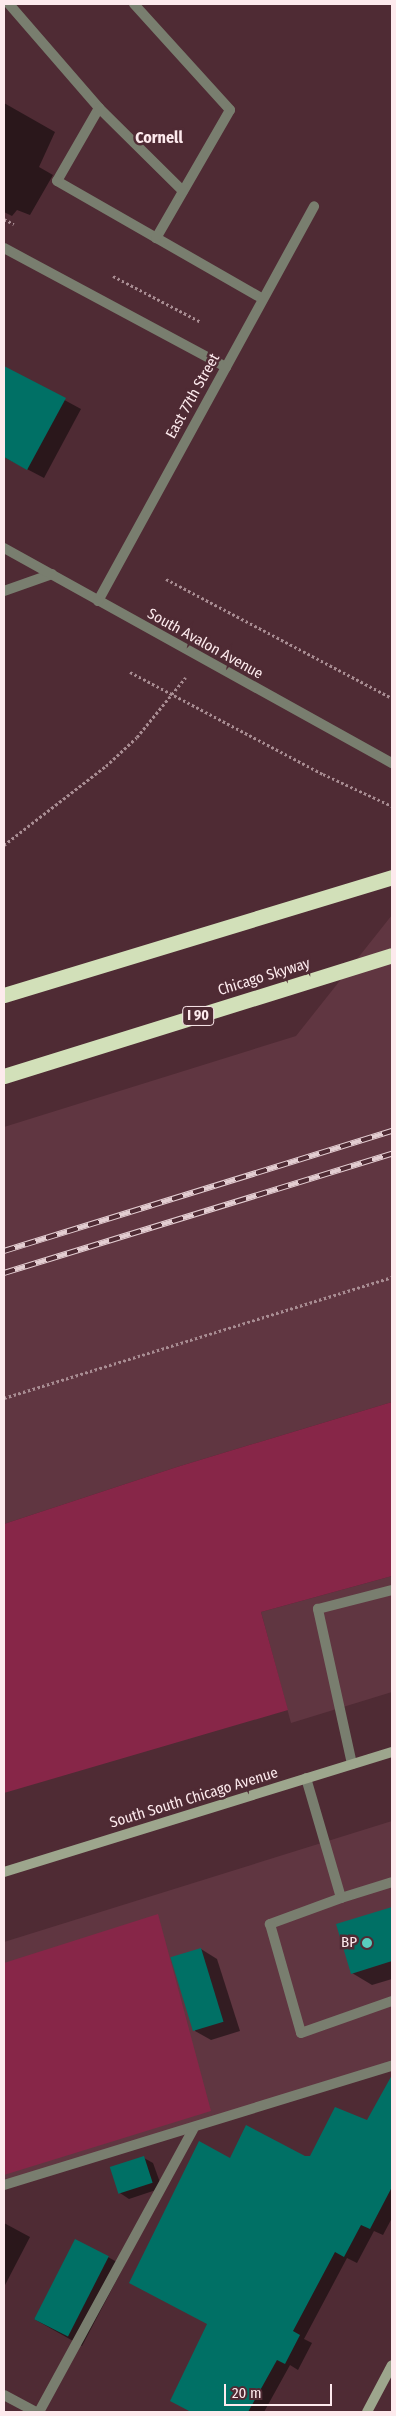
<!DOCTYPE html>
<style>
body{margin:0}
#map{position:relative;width:396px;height:2416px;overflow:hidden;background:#4f2b34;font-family:"Fira Sans Condensed",sans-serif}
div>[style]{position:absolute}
.built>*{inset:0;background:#603641}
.green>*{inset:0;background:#872648}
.shadow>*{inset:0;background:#0007}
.building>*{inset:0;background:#007065;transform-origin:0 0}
.path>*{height:3px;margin-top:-1.5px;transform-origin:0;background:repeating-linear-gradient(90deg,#a88c92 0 2.5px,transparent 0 5px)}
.lane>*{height:10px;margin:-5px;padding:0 5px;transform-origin:5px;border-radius:5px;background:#797e6f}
.street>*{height:10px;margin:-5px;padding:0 5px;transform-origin:5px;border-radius:5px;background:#797e6f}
.secondary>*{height:10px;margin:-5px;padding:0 5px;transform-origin:5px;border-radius:5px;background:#9da68d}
.highway>*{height:15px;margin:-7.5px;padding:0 7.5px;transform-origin:7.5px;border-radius:7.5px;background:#d2e0b9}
.rail>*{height:5.5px;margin-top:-2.75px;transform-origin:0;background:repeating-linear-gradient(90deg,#4f2b34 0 11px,#e3cdd1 0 22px);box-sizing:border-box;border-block:1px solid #e3cdd1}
.dots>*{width:14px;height:14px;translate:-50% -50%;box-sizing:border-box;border:2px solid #4f2b34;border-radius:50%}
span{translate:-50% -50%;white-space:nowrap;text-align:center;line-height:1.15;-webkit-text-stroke:5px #4f2b34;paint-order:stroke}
.shield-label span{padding:1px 4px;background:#4f2b34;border:1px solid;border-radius:4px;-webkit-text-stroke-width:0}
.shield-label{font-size:14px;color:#fdeaed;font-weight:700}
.street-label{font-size:15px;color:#fdeaed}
.poi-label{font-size:15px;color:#fdeaed}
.right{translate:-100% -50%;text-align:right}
.neighbourhood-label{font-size:16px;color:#fdeaed;font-weight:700}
.frame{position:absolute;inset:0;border:5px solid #fdeaed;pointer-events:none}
.scale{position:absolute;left:224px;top:2384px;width:108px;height:22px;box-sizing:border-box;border:2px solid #fdeaed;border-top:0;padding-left:6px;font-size:15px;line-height:18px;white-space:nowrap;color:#fdeaed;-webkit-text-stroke:4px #4f2b34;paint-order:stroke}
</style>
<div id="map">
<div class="built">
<div style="clip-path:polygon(392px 915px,392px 1402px,177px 1467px,4px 1524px,4px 1127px,296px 1036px)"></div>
<div style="clip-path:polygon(392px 1576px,392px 1692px,291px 1723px,261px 1612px)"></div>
<div style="clip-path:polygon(392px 1821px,392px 2066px,4px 2185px,4px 1942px)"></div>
</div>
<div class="green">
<div style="clip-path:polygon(392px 1402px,392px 1576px,261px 1612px,288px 1710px,4px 1793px,4px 1524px,177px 1467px)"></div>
<div style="clip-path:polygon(158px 1914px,211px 2111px,4px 2175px,4px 1963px)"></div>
</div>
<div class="shadow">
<div style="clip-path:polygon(4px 103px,55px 132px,39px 167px,53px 175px,30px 215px,17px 210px,12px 216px,4px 212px)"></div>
<div style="clip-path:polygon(9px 370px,81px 409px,44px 478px,4px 457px,4px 380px)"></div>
<div style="clip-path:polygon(392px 1908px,392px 1979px,372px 1985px,352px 1973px,338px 1925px)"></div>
<div style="clip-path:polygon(201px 1949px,217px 1959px,240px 2031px,211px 2040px,195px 2031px)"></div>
<div style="clip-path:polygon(392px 2082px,392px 2218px,383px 2235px,374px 2231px,357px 2263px,347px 2258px,304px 2339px,312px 2343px,298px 2370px,290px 2365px,264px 2412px,193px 2412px,171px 2400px,209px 2324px,230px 2160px,310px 2157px,368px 2122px)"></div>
<div style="clip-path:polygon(144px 2158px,153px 2163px,162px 2188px,129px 2199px,120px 2193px)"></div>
<div style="clip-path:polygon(4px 2223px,30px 2237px,4px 2287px)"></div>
<div style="clip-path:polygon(108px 2257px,124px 2266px,82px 2346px,34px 2319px)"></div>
</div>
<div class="building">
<div style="clip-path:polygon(4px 366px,66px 398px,27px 470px,4px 457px)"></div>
<div style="clip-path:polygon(392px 1907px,392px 1961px,351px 1974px,336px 1924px)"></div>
<div style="left:201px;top:1948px;width:77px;height:32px;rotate:73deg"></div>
<div style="clip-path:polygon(392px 2075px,392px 2187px,370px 2229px,361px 2225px,344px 2257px,335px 2252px,293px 2331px,300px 2335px,285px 2364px,277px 2360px,248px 2412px,191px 2412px,170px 2401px,207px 2324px,129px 2283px,199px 2141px,230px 2158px,246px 2125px,305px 2156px,310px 2156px,335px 2107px,367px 2120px)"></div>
<div style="left:144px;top:2156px;width:28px;height:36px;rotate:72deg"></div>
<div style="left:75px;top:2239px;width:38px;height:90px;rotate:27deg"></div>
</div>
<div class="path">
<div style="left:4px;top:219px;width:11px;rotate:27deg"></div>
<div style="left:113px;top:276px;width:99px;rotate:27.6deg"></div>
<div style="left:166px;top:579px;width:255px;rotate:27.8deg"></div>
<div style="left:130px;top:672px;width:218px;rotate:27.9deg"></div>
<div style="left:323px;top:774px;width:76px;rotate:24.9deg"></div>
<div style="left:4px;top:845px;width:129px;rotate:-37.8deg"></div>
<div style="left:106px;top:766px;width:42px;rotate:-43.1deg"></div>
<div style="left:137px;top:737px;width:77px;rotate:-50.8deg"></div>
<div style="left:4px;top:1398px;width:406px;rotate:-17.3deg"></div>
</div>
<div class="lane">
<div style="left:9px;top:4px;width:138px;rotate:49.1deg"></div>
<div style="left:99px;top:108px;width:84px;rotate:119.9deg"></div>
<div style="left:57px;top:181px;width:237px;rotate:29.8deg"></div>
<div style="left:134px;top:4px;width:143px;rotate:47.8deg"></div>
<div style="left:230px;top:110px;width:148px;rotate:120deg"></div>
<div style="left:99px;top:108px;width:118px;rotate:44.7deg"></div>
<div style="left:4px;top:248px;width:252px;rotate:28.2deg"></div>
<div style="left:4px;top:591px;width:51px;rotate:-19.5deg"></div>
<div style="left:352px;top:1764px;width:159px;rotate:-102.4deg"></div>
<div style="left:318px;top:1609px;width:76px;rotate:-14.4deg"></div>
<div style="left:306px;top:1778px;width:125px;rotate:73.7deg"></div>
<div style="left:341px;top:1898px;width:76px;rotate:159.9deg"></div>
<div style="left:270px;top:1924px;width:113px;rotate:74.1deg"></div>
<div style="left:301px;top:2033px;width:96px;rotate:-19.4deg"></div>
<div style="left:341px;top:1898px;width:53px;rotate:-17.4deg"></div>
<div style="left:4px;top:2185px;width:406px;rotate:-17.1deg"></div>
<div style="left:39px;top:2412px;width:322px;rotate:-61.4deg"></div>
</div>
<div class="street">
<div style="left:4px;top:548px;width:444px;rotate:29deg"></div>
<div style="left:98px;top:601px;width:450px;rotate:-61.3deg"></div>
<div style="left:4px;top:2395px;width:36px;rotate:28deg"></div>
</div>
<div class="secondary">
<div style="left:4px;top:1872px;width:406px;rotate:-17.2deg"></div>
<div style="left:367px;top:2412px;width:53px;rotate:-62deg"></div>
</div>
<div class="highway">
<div style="left:4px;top:995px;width:406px;rotate:-16.9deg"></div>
<div style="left:4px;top:1076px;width:406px;rotate:-17.3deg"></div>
</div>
<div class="rail">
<div style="left:4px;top:1251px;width:406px;rotate:-17.2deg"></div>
<div style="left:4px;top:1273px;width:406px;rotate:-17.1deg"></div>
</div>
<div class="dots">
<div style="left:367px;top:1943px;background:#59cebe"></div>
</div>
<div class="shield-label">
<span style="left:198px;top:1016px">I 90</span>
</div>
<div class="street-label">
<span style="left:193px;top:396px;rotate:-61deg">East 77th Street</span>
<span style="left:205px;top:644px;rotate:29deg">South Avalon Avenue</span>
<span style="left:264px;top:977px;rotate:-17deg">Chicago Skyway</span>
<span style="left:194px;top:1798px;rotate:-17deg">South South Chicago Avenue</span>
</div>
<div class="poi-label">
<span class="right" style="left:357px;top:1943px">BP</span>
</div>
<div class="neighbourhood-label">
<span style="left:159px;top:138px">Cornell</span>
</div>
<div class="frame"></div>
<div class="scale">20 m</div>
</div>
